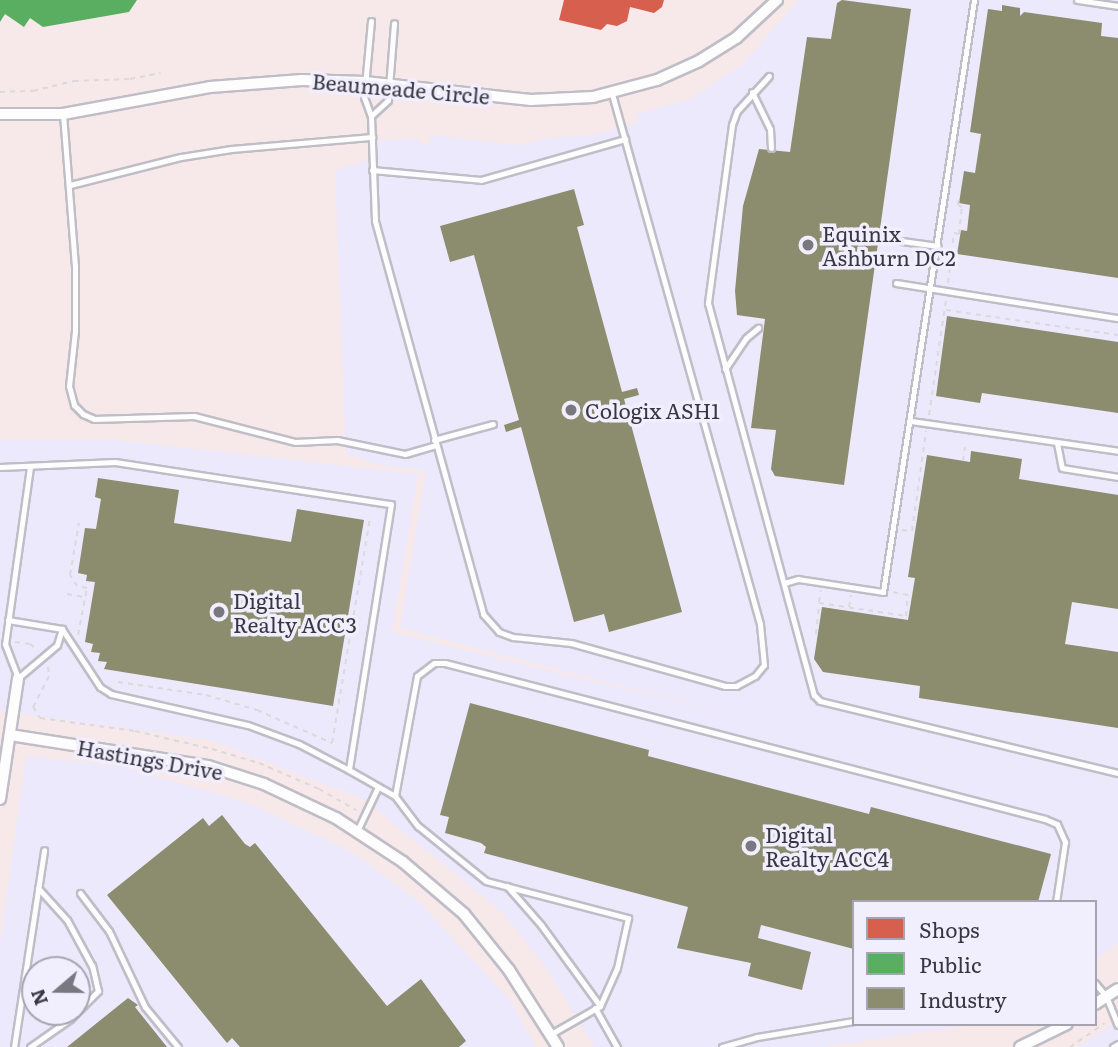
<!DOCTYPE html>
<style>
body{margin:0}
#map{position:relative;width:1118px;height:1047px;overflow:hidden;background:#f3f2fa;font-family:Literata,serif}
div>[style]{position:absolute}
.commercial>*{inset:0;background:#f7e8e9}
.built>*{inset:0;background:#ece9fc}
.shops>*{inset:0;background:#d6604d}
.public>*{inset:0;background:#5aae61}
.industry>*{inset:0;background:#8c8c6e}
.path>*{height:2px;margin-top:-1px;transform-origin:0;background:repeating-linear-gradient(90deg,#dad9dc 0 5px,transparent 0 10px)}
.roads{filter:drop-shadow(2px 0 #bfbdc6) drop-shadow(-2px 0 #bfbdc6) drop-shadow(0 2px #bfbdc6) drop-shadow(0 -2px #bfbdc6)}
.service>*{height:5px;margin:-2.5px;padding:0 2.5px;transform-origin:2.5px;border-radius:2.5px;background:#fdfdfe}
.minor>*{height:10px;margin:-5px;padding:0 5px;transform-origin:5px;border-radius:5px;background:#fdfdfe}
.dots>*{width:19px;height:19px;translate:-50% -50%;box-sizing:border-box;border:4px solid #f1eefe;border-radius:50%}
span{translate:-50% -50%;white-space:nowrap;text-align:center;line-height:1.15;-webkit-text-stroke:7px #f1eefe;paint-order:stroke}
.street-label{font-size:21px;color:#383640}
.poi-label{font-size:21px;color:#383640}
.left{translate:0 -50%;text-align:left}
.legend{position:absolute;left:852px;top:900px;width:245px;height:126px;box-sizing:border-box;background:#f1eefe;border:2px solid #a7a4b2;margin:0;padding:9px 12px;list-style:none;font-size:21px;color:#383640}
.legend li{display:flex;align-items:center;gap:14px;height:35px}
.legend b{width:35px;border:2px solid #a7a4b2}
.north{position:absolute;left:21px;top:956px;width:70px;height:70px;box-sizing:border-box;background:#f1eefe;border:2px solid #a7a4b2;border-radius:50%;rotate:250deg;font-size:19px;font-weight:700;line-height:28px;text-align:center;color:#383640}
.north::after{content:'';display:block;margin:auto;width:24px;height:32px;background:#797881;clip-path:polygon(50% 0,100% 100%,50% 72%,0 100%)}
</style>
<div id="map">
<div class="commercial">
<div style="clip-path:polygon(evenodd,0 0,1118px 0,1118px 1047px,0 1047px,0 0,854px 902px,1095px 902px,1095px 1024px,854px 1024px,854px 902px,0 0,35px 970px,77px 970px,77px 1012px,35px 1012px,35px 970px)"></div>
</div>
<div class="built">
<div style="clip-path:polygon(799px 0,1118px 0,1118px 943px,1095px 960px,1095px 902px,854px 902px,854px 1024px,978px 1024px,823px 1047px,594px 1047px,550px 973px,502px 912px,363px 799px,209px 740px,0 711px,0 440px,115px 440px,418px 474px,392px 632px,739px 717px,400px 628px,426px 471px,381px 465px,346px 454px,335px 171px,376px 157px,373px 141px,419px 139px,419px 143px,430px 144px,431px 135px,519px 145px,549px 138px,591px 135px,638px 123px,636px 114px,690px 99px,743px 64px)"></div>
<div style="clip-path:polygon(evenodd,26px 756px,124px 767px,246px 802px,352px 852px,419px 902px,510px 1000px,536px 1047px,0 1047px,0 944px,26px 756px,35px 970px,77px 970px,77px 1012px,35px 1012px,35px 970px)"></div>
<div style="clip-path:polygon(1118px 1021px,1118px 1047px,1077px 1047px)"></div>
</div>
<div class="shops">
<div style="clip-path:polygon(564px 0,664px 0,662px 7px,654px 13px,630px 7px,627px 21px,617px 26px,607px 24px,601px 30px,559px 20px)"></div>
</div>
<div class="public">
<div style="clip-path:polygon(0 0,137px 0,129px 12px,43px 27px,30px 18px,24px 27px,5px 14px,0 22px)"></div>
</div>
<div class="industry">
<div style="clip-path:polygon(842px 0,911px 9px,844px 485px,775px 476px,771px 469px,776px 430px,751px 428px,765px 319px,737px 315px,735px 291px,743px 206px,759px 149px,790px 152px,807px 37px,831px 39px,837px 3px)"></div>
<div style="clip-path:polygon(1002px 5px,1020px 8px,1020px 16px,1024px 12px,1102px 23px,1101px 36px,1118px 38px,1118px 278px,957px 254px,961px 230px,967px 231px,970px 205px,959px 203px,964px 171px,975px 173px,981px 134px,970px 132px,988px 9px,1002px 11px)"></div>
<div style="clip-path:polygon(574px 189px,584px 225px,577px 227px,622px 392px,637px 388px,639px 395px,624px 399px,682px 612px,609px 632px,604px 614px,574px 622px,521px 427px,506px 432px,504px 425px,519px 420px,474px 255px,450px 262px,440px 226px)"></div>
<div style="clip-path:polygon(947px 316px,1118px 342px,1118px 413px,982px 393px,980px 403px,936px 396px)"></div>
<div style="clip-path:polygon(971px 451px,1022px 459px,1019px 479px,1118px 495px,1118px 609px,1072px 602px,1065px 644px,1118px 652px,1118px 728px,919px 698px,920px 686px,823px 672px,814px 659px,822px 607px,908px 620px,915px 578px,908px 577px,927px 455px,970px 462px)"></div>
<div style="clip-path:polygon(98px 478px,179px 490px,174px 523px,291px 542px,297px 509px,364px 520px,333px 706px,104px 669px,107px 662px,98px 661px,100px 653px,91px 652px,93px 644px,85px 642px,95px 582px,86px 581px,87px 575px,78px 573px,85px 528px,96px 529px,101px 499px,95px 497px)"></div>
<div style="clip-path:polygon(470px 703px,649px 750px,648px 756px,869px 814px,871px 807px,1051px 854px,1038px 902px,854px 902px,854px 949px,761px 925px,758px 938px,811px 952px,802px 990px,748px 976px,751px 963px,677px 948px,688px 907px,484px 853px,486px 847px,481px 843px,445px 833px,449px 817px,440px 815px)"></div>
<div style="clip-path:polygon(222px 815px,245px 844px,250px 847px,255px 843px,387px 1006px,421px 979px,466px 1041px,459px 1047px,240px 1047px,232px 1038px,227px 1043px,107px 895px,203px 818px,209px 826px)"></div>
<div style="clip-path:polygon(128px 998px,138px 1005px,135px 1007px,167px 1047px,67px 1047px)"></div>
</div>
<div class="path">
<div style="left:0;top:92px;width:33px;rotate:-2deg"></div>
<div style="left:33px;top:91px;width:42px;rotate:-13.7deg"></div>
<div style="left:74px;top:81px;width:56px;rotate:-2deg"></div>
<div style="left:130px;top:79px;width:31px;rotate:-11deg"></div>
<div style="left:948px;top:283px;width:50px;rotate:-83.2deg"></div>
<div style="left:954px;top:233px;width:5px;rotate:11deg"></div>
<div style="left:959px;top:234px;width:27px;rotate:-84deg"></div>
<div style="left:962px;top:207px;width:4px;rotate:-153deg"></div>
<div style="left:958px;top:205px;width:10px;rotate:-84deg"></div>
<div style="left:946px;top:310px;width:174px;rotate:8.3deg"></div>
<div style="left:929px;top:415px;width:116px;rotate:-81.6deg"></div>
<div style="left:963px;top:461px;width:14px;rotate:-82deg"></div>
<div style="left:902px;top:530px;width:10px;rotate:6deg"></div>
<div style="left:912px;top:531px;width:101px;rotate:-82deg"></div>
<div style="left:67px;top:594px;width:17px;rotate:10deg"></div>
<div style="left:819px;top:602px;width:12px;rotate:-81deg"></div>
<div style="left:849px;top:607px;width:12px;rotate:-81deg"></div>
<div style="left:816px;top:634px;width:31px;rotate:-84deg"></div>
<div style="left:819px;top:603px;width:88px;rotate:8.5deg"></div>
<div style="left:906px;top:616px;width:21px;rotate:-85deg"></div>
<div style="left:908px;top:595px;width:15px;rotate:-169deg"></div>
<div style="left:78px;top:635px;width:48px;rotate:-79.2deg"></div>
<div style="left:87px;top:588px;width:10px;rotate:-169deg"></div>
<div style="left:77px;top:586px;width:13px;rotate:-122deg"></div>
<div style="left:70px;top:575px;width:53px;rotate:-80.2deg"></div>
<div style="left:15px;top:642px;width:15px;rotate:8deg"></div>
<div style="left:30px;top:644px;width:10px;rotate:37deg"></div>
<div style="left:48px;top:667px;width:9px;rotate:84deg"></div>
<div style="left:49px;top:676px;width:35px;rotate:117deg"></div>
<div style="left:33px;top:707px;width:13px;rotate:58deg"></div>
<div style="left:40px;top:718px;width:96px;rotate:7.8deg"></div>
<div style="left:135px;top:731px;width:79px;rotate:13.2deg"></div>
<div style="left:212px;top:749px;width:49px;rotate:16.6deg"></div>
<div style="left:259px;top:763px;width:65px;rotate:23.4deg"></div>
<div style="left:319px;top:789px;width:43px;rotate:29.6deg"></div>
<div style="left:118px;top:682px;width:89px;rotate:8.4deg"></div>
<div style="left:206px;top:695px;width:53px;rotate:16.4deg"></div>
<div style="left:257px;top:710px;width:82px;rotate:23.7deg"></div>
<div style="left:332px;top:743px;width:227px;rotate:-80.4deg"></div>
<div style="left:1070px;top:1047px;width:42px;rotate:-34.4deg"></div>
</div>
<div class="roads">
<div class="service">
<div style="left:1077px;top:0;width:41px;rotate:8.3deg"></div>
<div style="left:371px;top:21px;width:76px;rotate:95.3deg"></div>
<div style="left:364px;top:97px;width:20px;rotate:70deg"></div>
<div style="left:371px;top:116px;width:105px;rotate:87.8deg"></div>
<div style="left:375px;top:221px;width:408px;rotate:74.6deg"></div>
<div style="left:483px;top:614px;width:24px;rotate:48deg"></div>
<div style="left:499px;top:632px;width:15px;rotate:20deg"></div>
<div style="left:513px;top:637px;width:58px;rotate:5.9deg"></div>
<div style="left:571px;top:643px;width:160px;rotate:15.6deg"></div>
<div style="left:725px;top:686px;width:11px"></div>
<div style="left:736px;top:686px;width:21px;rotate:-28deg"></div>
<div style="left:755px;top:676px;width:14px;rotate:-51deg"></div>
<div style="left:764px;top:665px;width:41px;rotate:-95.6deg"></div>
<div style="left:760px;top:624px;width:550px;rotate:-105.6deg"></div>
<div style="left:769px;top:76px;width:47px;rotate:132.4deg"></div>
<div style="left:737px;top:111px;width:15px;rotate:110deg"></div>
<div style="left:732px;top:125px;width:180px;rotate:97.7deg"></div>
<div style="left:708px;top:303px;width:406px;rotate:74.9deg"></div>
<div style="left:814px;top:695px;width:8px;rotate:45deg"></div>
<div style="left:820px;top:701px;width:307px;rotate:13.6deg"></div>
<div style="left:752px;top:92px;width:41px;rotate:64.1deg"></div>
<div style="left:770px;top:129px;width:19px;rotate:87deg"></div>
<div style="left:63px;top:114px;width:151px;rotate:85.5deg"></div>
<div style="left:75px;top:265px;width:66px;rotate:90deg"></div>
<div style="left:75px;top:331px;width:55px;rotate:96.2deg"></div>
<div style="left:69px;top:386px;width:20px;rotate:75deg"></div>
<div style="left:74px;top:405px;width:13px;rotate:45deg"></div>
<div style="left:83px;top:414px;width:12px;rotate:24deg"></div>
<div style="left:94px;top:419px;width:100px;rotate:-1.7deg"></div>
<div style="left:194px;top:416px;width:104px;rotate:14.4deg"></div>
<div style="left:295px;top:442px;width:42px;rotate:-2.7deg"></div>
<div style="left:337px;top:440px;width:69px;rotate:11.6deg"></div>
<div style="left:405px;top:454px;width:32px;rotate:-16deg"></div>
<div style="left:371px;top:116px;width:23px;rotate:-43deg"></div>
<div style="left:388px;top:100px;width:77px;rotate:-85.5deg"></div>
<div style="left:372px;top:170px;width:109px;rotate:5.2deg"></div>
<div style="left:481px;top:180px;width:150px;rotate:-15.9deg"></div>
<div style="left:70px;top:185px;width:114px;rotate:-14.2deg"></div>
<div style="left:181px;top:157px;width:51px;rotate:-9.1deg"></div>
<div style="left:231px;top:149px;width:142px;rotate:-4.9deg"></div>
<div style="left:902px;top:241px;width:36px;rotate:8deg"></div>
<div style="left:896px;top:283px;width:225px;rotate:9deg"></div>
<div style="left:725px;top:369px;width:37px;rotate:-56deg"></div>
<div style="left:746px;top:338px;width:16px;rotate:-40deg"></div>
<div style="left:911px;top:421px;width:209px;rotate:8.2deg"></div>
<div style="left:434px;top:440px;width:61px;rotate:-15.2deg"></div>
<div style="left:1057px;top:443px;width:25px;rotate:79deg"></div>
<div style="left:1062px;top:468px;width:57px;rotate:9.1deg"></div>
<div style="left:0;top:467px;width:115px;rotate:-2.5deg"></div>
<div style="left:115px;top:462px;width:279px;rotate:8.7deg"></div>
<div style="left:391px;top:504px;width:269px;rotate:99deg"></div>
<div style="left:30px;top:467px;width:179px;rotate:98deg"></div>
<div style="left:5px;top:644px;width:36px;rotate:69deg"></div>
<div style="left:18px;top:678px;width:51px;rotate:-40.2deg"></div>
<div style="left:57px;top:645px;width:17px;rotate:-73deg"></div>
<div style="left:784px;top:583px;width:15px;rotate:-16deg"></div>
<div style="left:798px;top:579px;width:86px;rotate:8.7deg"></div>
<div style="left:883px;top:592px;width:599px;rotate:-81.26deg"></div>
<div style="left:8px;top:620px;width:55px;rotate:9.5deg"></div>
<div style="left:62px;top:629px;width:69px;rotate:56.8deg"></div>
<div style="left:100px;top:687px;width:13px;rotate:32deg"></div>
<div style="left:111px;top:694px;width:140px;rotate:12.8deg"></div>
<div style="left:248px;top:725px;width:54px;rotate:20.4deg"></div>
<div style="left:299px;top:744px;width:56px;rotate:27.5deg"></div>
<div style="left:349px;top:770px;width:53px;rotate:29.5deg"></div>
<div style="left:395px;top:796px;width:38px;rotate:53deg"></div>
<div style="left:418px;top:826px;width:87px;rotate:39deg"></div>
<div style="left:486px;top:881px;width:147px;rotate:14.6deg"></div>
<div style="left:628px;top:918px;width:51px;rotate:102.4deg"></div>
<div style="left:617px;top:968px;width:42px;rotate:114.1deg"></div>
<div style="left:600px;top:1006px;width:56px;rotate:150.3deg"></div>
<div style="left:395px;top:796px;width:122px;rotate:-79.6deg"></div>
<div style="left:417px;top:676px;width:21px;rotate:-37deg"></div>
<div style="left:434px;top:663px;width:11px"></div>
<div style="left:445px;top:663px;width:620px;rotate:14.57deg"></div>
<div style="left:1045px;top:819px;width:13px;rotate:23deg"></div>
<div style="left:1057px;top:824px;width:20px;rotate:66deg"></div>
<div style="left:1065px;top:842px;width:61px;rotate:98.5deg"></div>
<div style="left:357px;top:831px;width:49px;rotate:-64.5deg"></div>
<div style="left:507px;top:886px;width:52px;rotate:48.9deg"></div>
<div style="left:541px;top:925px;width:100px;rotate:53.9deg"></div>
<div style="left:80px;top:893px;width:48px;rotate:52.7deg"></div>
<div style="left:109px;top:931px;width:84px;rotate:64.7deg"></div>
<div style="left:145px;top:1007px;width:52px;rotate:50.5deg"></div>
<div style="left:1095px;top:983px;width:17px;rotate:50deg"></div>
<div style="left:1106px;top:996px;width:31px;rotate:68deg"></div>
<div style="left:595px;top:1008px;width:45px;rotate:60.6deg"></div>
<div style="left:14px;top:1047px;width:199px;rotate:-81.3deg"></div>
<div style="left:30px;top:1047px;width:49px;rotate:-35deg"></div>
<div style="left:70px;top:1019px;width:40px;rotate:-45deg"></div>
<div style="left:98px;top:991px;width:26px;rotate:-103deg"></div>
<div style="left:92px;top:966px;width:52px;rotate:-118.5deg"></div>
<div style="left:67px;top:920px;width:43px;rotate:-132.2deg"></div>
<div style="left:722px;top:1047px;width:36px;rotate:-16deg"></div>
<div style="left:757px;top:1037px;width:98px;rotate:-9.4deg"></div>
<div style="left:1113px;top:1047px;width:6px;rotate:-31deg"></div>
</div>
<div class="minor">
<div style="left:0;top:114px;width:63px"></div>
<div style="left:63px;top:114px;width:149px;rotate:-10.4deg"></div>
<div style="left:210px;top:87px;width:92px;rotate:-4.4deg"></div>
<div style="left:302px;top:80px;width:63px;rotate:1.8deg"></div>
<div style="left:365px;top:82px;width:167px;rotate:6.2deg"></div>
<div style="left:531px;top:100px;width:62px;rotate:-2.8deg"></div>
<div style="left:593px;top:97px;width:66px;rotate:-14.9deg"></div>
<div style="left:657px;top:80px;width:46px;rotate:-24.3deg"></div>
<div style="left:699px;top:61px;width:44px;rotate:-31.9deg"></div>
<div style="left:736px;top:38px;width:56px;rotate:-42.8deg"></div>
<div style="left:10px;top:735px;width:200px;rotate:8.9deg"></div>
<div style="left:208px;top:766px;width:59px;rotate:17.8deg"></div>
<div style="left:264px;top:784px;width:80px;rotate:25.3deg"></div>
<div style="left:336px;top:818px;width:80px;rotate:33.3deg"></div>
<div style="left:403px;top:862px;width:80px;rotate:40.4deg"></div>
<div style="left:464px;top:914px;width:72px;rotate:51.2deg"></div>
<div style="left:509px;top:970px;width:91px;rotate:57.5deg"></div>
<div style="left:0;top:799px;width:122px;rotate:-81.5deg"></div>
<div style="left:1095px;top:1004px;width:27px;rotate:-33deg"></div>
<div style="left:1020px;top:1047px;width:52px;rotate:-26.1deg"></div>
</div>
</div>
<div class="dots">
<div style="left:808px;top:245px;background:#797881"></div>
<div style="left:571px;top:410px;background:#797881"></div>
<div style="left:219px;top:612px;background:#797881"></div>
<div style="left:751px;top:846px;background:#797881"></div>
</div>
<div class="street-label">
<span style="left:401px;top:88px;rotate:5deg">Beaumeade Circle</span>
<span style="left:150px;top:759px;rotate:10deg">Hastings Drive</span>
</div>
<div class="poi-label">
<span class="left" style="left:822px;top:245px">Equinix<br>Ashburn DC2</span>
<span class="left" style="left:585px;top:410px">Cologix ASH1</span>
<span class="left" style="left:233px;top:612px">Digital<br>Realty ACC3</span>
<span class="left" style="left:765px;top:846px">Digital<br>Realty ACC4</span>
</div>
<ul class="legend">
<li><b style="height:19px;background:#d6604d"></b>Shops</li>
<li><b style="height:19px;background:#5aae61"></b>Public</li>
<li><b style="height:19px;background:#8c8c6e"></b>Industry</li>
</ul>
<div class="north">N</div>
</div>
